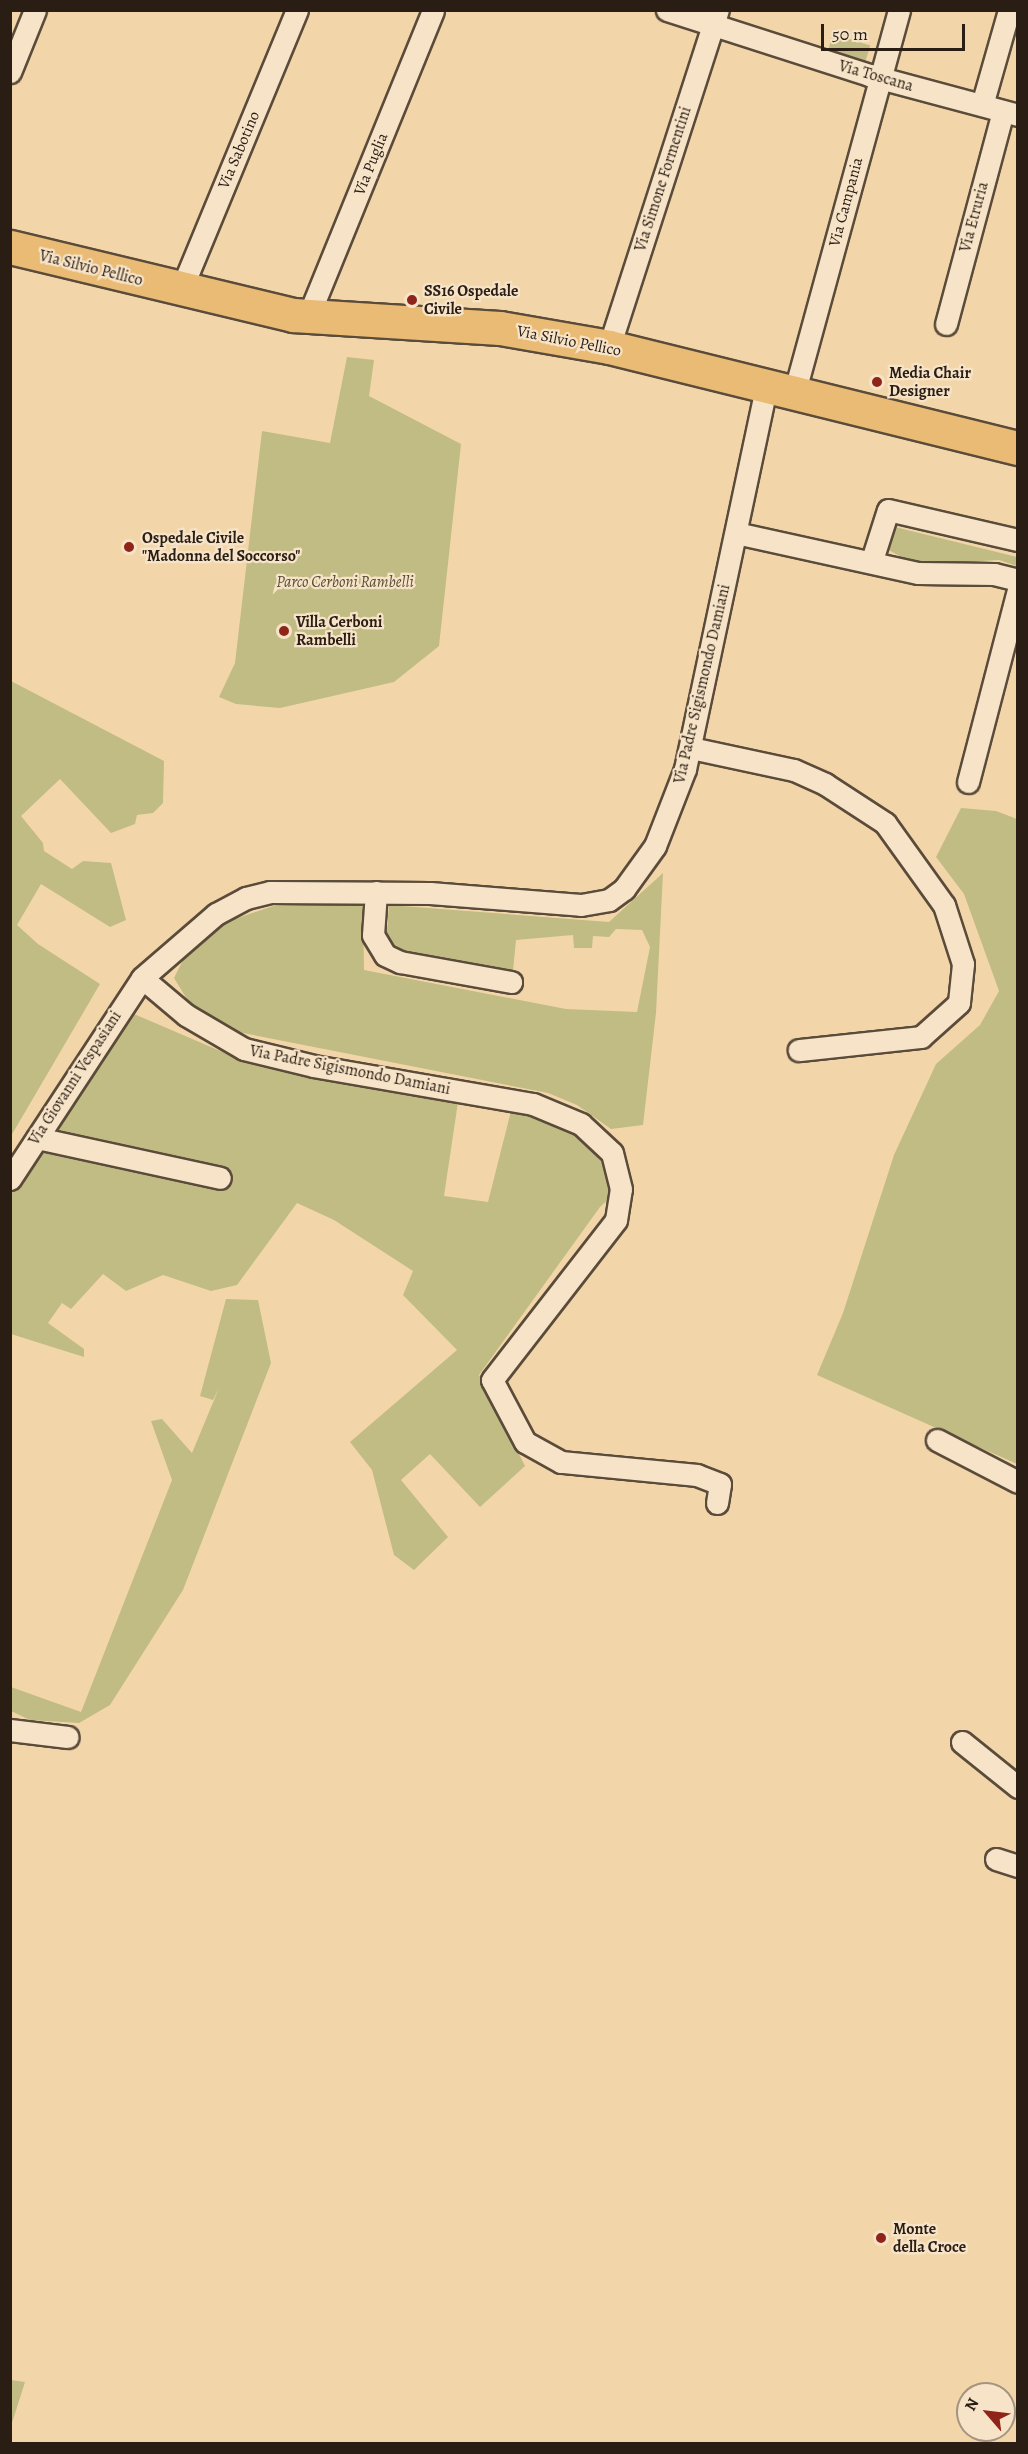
<!DOCTYPE html>
<style>
body{margin:0}
#map{position:relative;width:1028px;height:2454px;overflow:hidden;background:#f2d6aa;font-family:Alegreya,serif}
div>[style]{position:absolute}
.green>*{inset:0;background:#c1bc84;transform-origin:0 0}
.roads{filter:drop-shadow(2px 0 #5b4b3a) drop-shadow(-2px 0 #5b4b3a) drop-shadow(0 2px #5b4b3a) drop-shadow(0 -2px #5b4b3a)}
.street>*{height:21px;margin:-10.5px;padding:0 10.5px;transform-origin:10.5px;border-radius:10.5px;background:#f7e4c8}
.primary>*{height:33px;margin:-16.5px;padding:0 16.5px;transform-origin:16.5px;border-radius:16.5px;background:#e9bb75}
.dots>*{width:16px;height:16px;translate:-50% -50%;box-sizing:border-box;border:3px solid #f7e4c8;border-radius:50%}
span{translate:-50% -50%;white-space:nowrap;text-align:center;line-height:1.15;-webkit-text-stroke:4.5px #f7e4c8;paint-order:stroke}
.street-label{font-size:16px;color:#291d14}
.poi-label{font-size:16px;color:#291d14;font-weight:700}
.left{translate:0 -50%;text-align:left}
.park-label{font-size:16px;color:#574d36;font-style:italic}
.frame{position:absolute;inset:0;border:12px solid #291d14;pointer-events:none}
.north{position:absolute;left:956px;top:2382px;width:60px;height:60px;box-sizing:border-box;background:#f7e4c8;border:2px solid #a59480;border-radius:50%;rotate:298deg;font-size:16px;font-weight:700;line-height:24px;text-align:center;color:#291d14}
.north::after{content:'';display:block;margin:auto;width:21px;height:27px;background:#8f2418;clip-path:polygon(50% 0,100% 100%,50% 72%,0 100%)}
.scale{position:absolute;left:821px;top:24px;width:144px;height:27px;box-sizing:border-box;border:3px solid #291d14;border-top:0;padding-left:8px;font-size:18px;line-height:21px;white-space:nowrap;color:#291d14;-webkit-text-stroke:4px #f7e4c8;paint-order:stroke}
</style>
<div id="map">
<div class="green">
<div style="left:833px;top:34px;width:39px;height:16px;rotate:17deg"></div>
<div style="clip-path:polygon(347px 357px,374px 360px,369px 396px,461px 444px,439px 646px,394px 682px,280px 708px,236px 704px,219px 697px,235px 663px,262px 431px,330px 443px)"></div>
<div style="clip-path:polygon(895px 527px,1017px 557px,1017px 566px,999px 560px,932px 564px,905px 559px,887px 549px,885px 541px)"></div>
<div style="clip-path:polygon(11px 681px,164px 761px,163px 803px,153px 813px,137px 815px,135px 824px,111px 833px,60px 779px,21px 816px,43px 843px,44px 851px,72px 869px,83px 861px,111px 863px,126px 920px,110px 927px,41px 884px,17px 925px,38px 944px,100px 984px,11px 1136px)"></div>
<div style="clip-path:polygon(961px 808px,996px 811px,1017px 819px,1017px 1464px,817px 1375px,843px 1313px,894px 1155px,936px 1064px,980px 1025px,999px 991px,964px 894px,936px 857px)"></div>
<div style="clip-path:polygon(663px 873px,656px 1013px,643px 1125px,611px 1129px,577px 1105px,548px 1093px,238px 1032px,190px 1004px,174px 978px,187px 952px,226px 922px,288px 901px,363px 904px,364px 970px,566px 1009px,637px 1012px,650px 947px,642px 930px,616px 929px,609px 937px,593px 936px,592px 948px,574px 948px,573px 935px,516px 940px,513px 971px,406px 957px,386px 944px,389px 905px,609px 922px)"></div>
<div style="clip-path:polygon(120px 1008px,239px 1059px,458px 1102px,444px 1196px,488px 1202px,511px 1111px,544px 1118px,578px 1133px,605px 1167px,613px 1195px,600px 1207px,479px 1375px,525px 1466px,480px 1507px,430px 1454px,401px 1480px,448px 1537px,414px 1570px,394px 1555px,372px 1470px,350px 1442px,457px 1350px,403px 1295px,413px 1271px,334px 1220px,297px 1203px,237px 1285px,211px 1291px,163px 1275px,126px 1291px,103px 1274px,71px 1309px,62px 1303px,48px 1323px,84px 1349px,84px 1357px,11px 1334px,10px 1179px,34px 1142px,143px 1172px,219px 1186px,183px 1159px,137px 1147px,40px 1134px)"></div>
<div style="clip-path:polygon(226px 1299px,258px 1300px,271px 1363px,183px 1590px,110px 1705px,79px 1723px,30px 1720px,11px 1711px,11px 1687px,81px 1712px,172px 1480px,151px 1421px,162px 1419px,192px 1453px,219px 1388px,213px 1400px,200px 1396px)"></div>
<div style="clip-path:polygon(11px 2380px,25px 2382px,11px 2426px,10px 2380px)"></div>
</div>
<div class="roads">
<div class="street">
<div style="left:667px;top:10px;width:212px;rotate:17.8deg"></div>
<div style="left:869px;top:75px;width:154px;rotate:15deg"></div>
<div style="left:10px;top:72px;width:67px;rotate:-68deg"></div>
<div style="left:982px;top:105px;width:99px;rotate:-74.1deg"></div>
<div style="left:181px;top:290px;width:303px;rotate:-67.5deg"></div>
<div style="left:308px;top:317px;width:331px;rotate:-67.8deg"></div>
<div style="left:946px;top:324px;width:220px;rotate:-75deg"></div>
<div style="left:609px;top:347px;width:354px;rotate:-72.1deg"></div>
<div style="left:794px;top:394px;width:398px;rotate:-74.7deg"></div>
<div style="left:736px;top:533px;width:186px;rotate:12.4deg"></div>
<div style="left:918px;top:573px;width:76px;rotate:0.8deg"></div>
<div style="left:994px;top:574px;width:25px;rotate:14deg"></div>
<div style="left:872px;top:560px;width:52px;rotate:-72.3deg"></div>
<div style="left:888px;top:510px;width:133px;rotate:13deg"></div>
<div style="left:691px;top:748px;width:105px;rotate:12.1deg"></div>
<div style="left:794px;top:770px;width:34px;rotate:24deg"></div>
<div style="left:825px;top:784px;width:72px;rotate:33deg"></div>
<div style="left:885px;top:823px;width:101px;rotate:54.3deg"></div>
<div style="left:944px;top:905px;width:62px;rotate:72.1deg"></div>
<div style="left:963px;top:964px;width:39px;rotate:96deg"></div>
<div style="left:959px;top:1003px;width:51px;rotate:138.2deg"></div>
<div style="left:921px;top:1037px;width:123px;rotate:173.9deg"></div>
<div style="left:968px;top:782px;width:198px;rotate:-75.4deg"></div>
<div style="left:376px;top:892px;width:43px;rotate:94deg"></div>
<div style="left:373px;top:935px;width:23px;rotate:59deg"></div>
<div style="left:385px;top:955px;width:17px;rotate:25deg"></div>
<div style="left:400px;top:962px;width:113px;rotate:10.2deg"></div>
<div style="left:37px;top:1138px;width:187px;rotate:12.3deg"></div>
<div style="left:10px;top:1179px;width:240px;rotate:-56.7deg"></div>
<div style="left:937px;top:1440px;width:91px;rotate:27.4deg"></div>
<div style="left:717px;top:1503px;width:19px;rotate:-81deg"></div>
<div style="left:720px;top:1484px;width:25px;rotate:-159deg"></div>
<div style="left:697px;top:1475px;width:137px;rotate:-174.5deg"></div>
<div style="left:561px;top:1462px;width:41px;rotate:-150.9deg"></div>
<div style="left:525px;top:1442px;width:70px;rotate:-118deg"></div>
<div style="left:492px;top:1380px;width:202px;rotate:-52.2deg"></div>
<div style="left:616px;top:1220px;width:31px;rotate:-81deg"></div>
<div style="left:621px;top:1189px;width:37px;rotate:-104deg"></div>
<div style="left:612px;top:1153px;width:42px;rotate:-136.9deg"></div>
<div style="left:581px;top:1124px;width:52px;rotate:-157.4deg"></div>
<div style="left:533px;top:1104px;width:222px;rotate:-170.2deg"></div>
<div style="left:314px;top:1066px;width:72px;rotate:-166.3deg"></div>
<div style="left:244px;top:1049px;width:67px;rotate:-149.6deg"></div>
<div style="left:186px;top:1015px;width:57px;rotate:-139.9deg"></div>
<div style="left:142px;top:978px;width:98px;rotate:-40.9deg"></div>
<div style="left:216px;top:914px;width:34px;rotate:-28deg"></div>
<div style="left:246px;top:898px;width:25px;rotate:-14deg"></div>
<div style="left:270px;top:892px;width:160px;rotate:0.4deg"></div>
<div style="left:430px;top:893px;width:151px;rotate:4.5deg"></div>
<div style="left:581px;top:905px;width:28px;rotate:-10deg"></div>
<div style="left:609px;top:900px;width:19px;rotate:-36deg"></div>
<div style="left:624px;top:889px;width:53px;rotate:-54.2deg"></div>
<div style="left:655px;top:846px;width:83px;rotate:-68.7deg"></div>
<div style="left:685px;top:769px;width:390px;rotate:-78deg"></div>
<div style="left:10px;top:1730px;width:58px;rotate:6.9deg"></div>
<div style="left:962px;top:1742px;width:72px;rotate:38.8deg"></div>
<div style="left:996px;top:1859px;width:23px;rotate:18deg"></div>
</div>
<div class="primary">
<div style="left:10px;top:247px;width:291px;rotate:13.5deg"></div>
<div style="left:293px;top:315px;width:207px;rotate:3.6deg"></div>
<div style="left:500px;top:328px;width:111px;rotate:9.9deg"></div>
<div style="left:609px;top:347px;width:421px;rotate:13.9deg"></div>
</div>
</div>
<div class="dots">
<div style="left:412px;top:300px;background:#8f2418"></div>
<div style="left:877px;top:382px;background:#8f2418"></div>
<div style="left:129px;top:547px;background:#8f2418"></div>
<div style="left:284px;top:631px;background:#8f2418"></div>
<div style="left:881px;top:2238px;background:#8f2418"></div>
</div>
<div class="street-label">
<span style="left:876px;top:76px;rotate:16deg">Via Toscana</span>
<span style="left:239px;top:150px;rotate:-67deg">Via Sabotino</span>
<span style="left:371px;top:164px;rotate:-68deg">Via Puglia</span>
<span style="left:663px;top:179px;rotate:-72deg">Via Simone Formentini</span>
<span style="left:846px;top:202px;rotate:-75deg">Via Campania</span>
<span style="left:974px;top:217px;rotate:-75deg">Via Etruria</span>
<span style="left:91px;top:268px;rotate:14deg">Via Silvio Pellico</span>
<span style="left:569px;top:341px;rotate:11deg">Via Silvio Pellico</span>
<span style="left:702px;top:684px;rotate:-77deg">Via Padre Sigismondo Damiani</span>
<span style="left:350px;top:1070px;rotate:11deg">Via Padre Sigismondo Damiani</span>
<span style="left:75px;top:1078px;rotate:-57deg">Via Giovanni Vespasiani</span>
</div>
<div class="poi-label">
<span class="left" style="left:424px;top:300px">SS16 Ospedale<br>Civile</span>
<span class="left" style="left:889px;top:382px">Media Chair<br>Designer</span>
<span class="left" style="left:142px;top:547px">Ospedale Civile<br>"Madonna del Soccorso"</span>
<span class="left" style="left:296px;top:631px">Villa Cerboni<br>Rambelli</span>
<span class="left" style="left:893px;top:2238px">Monte<br>della Croce</span>
</div>
<div class="park-label">
<span style="left:345px;top:582px">Parco Cerboni Rambelli</span>
</div>
<div class="frame"></div>
<div class="north">N</div>
<div class="scale">50 m</div>
</div>
